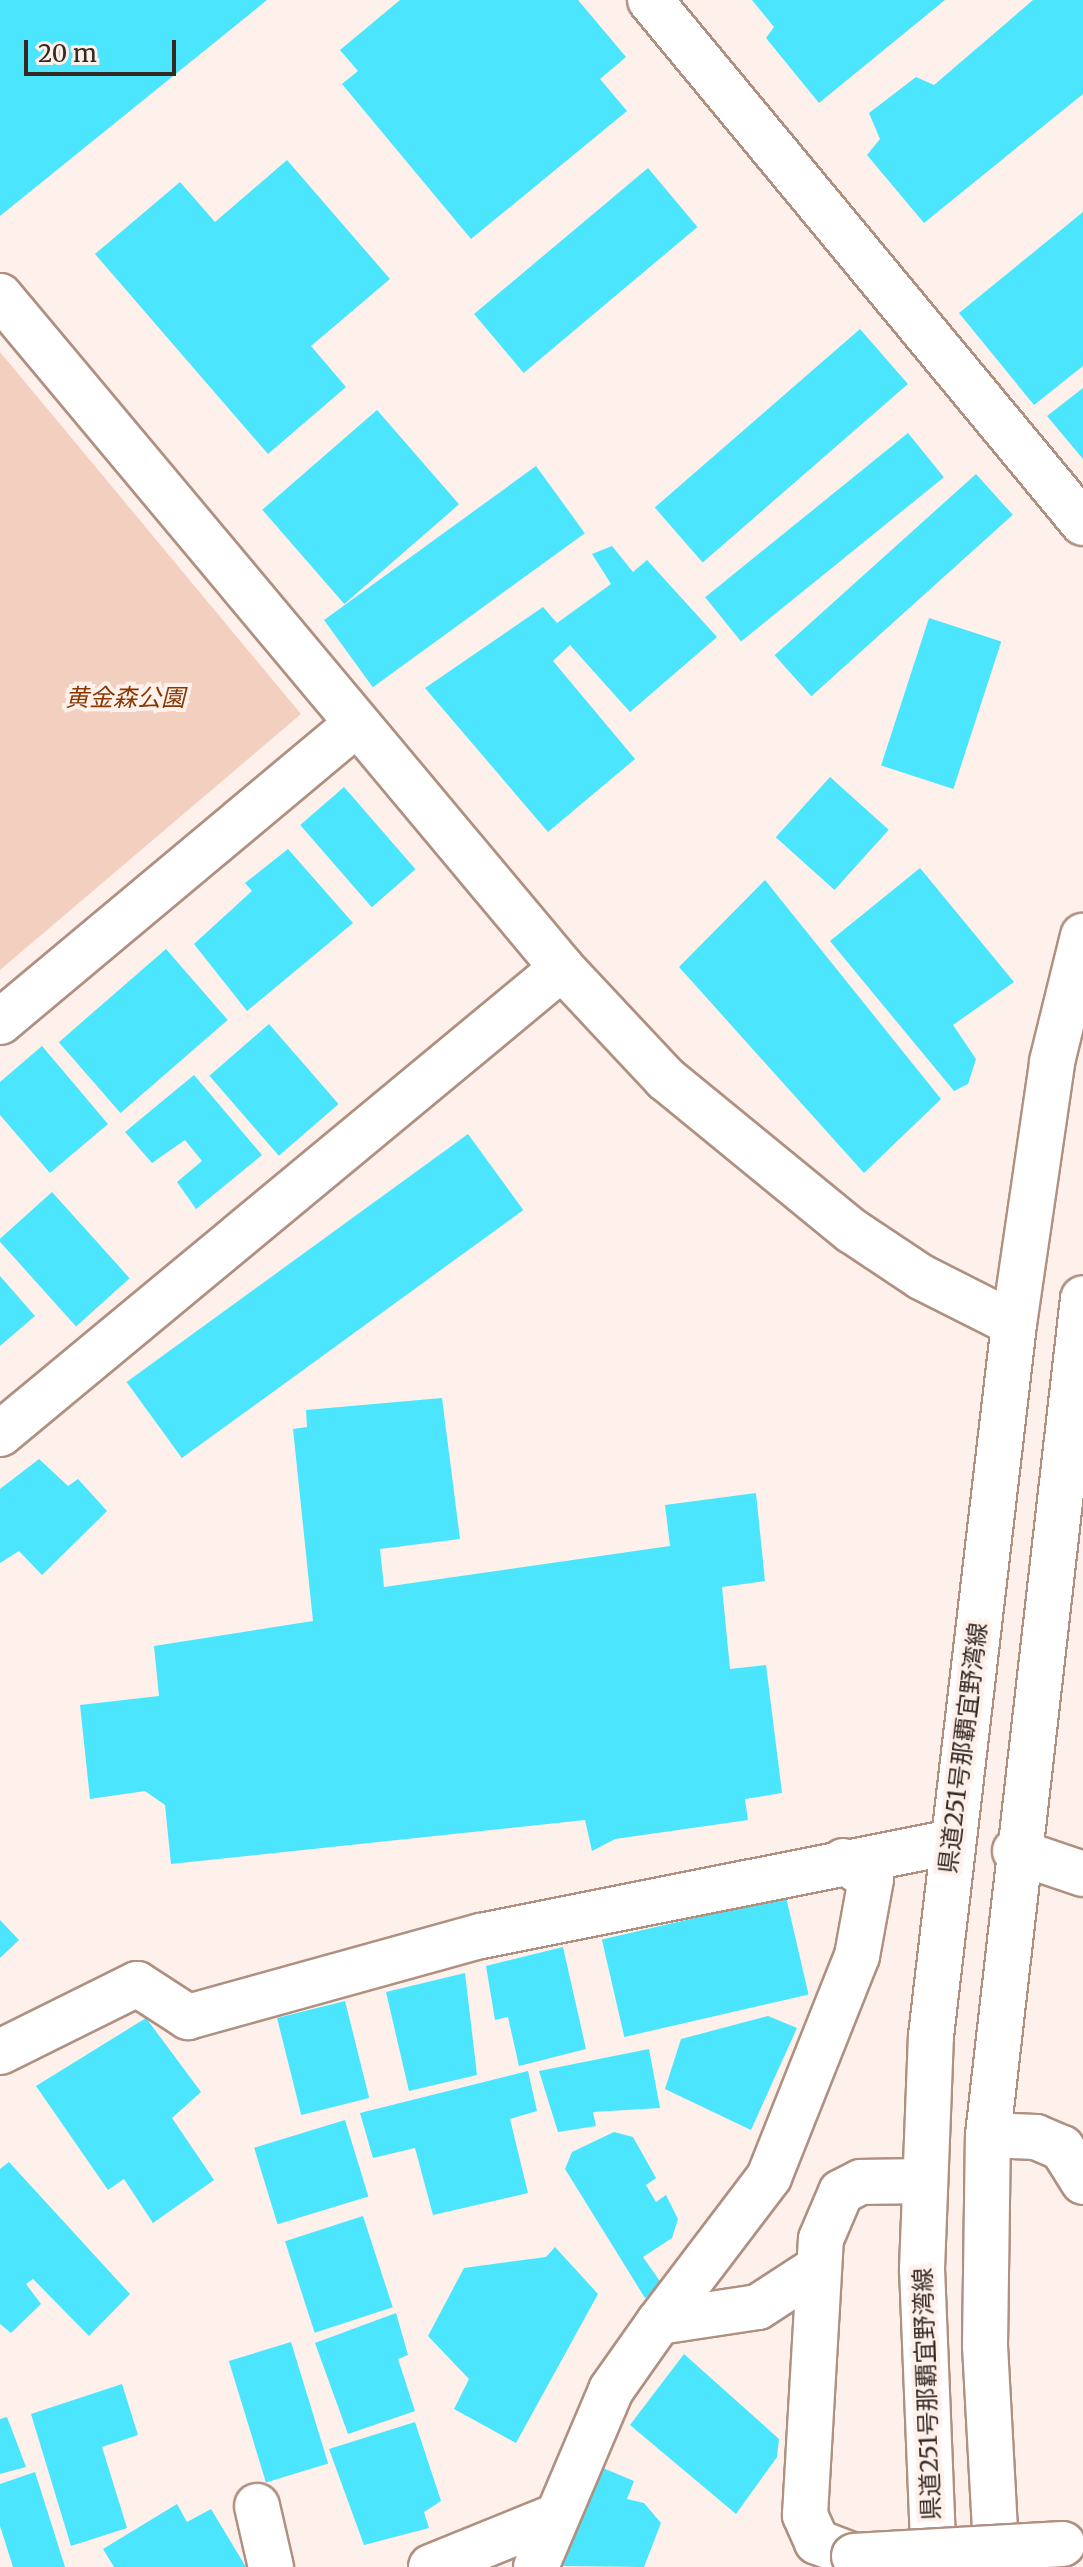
<!DOCTYPE html>
<meta charset="utf-8">
<style>
body{margin:0}
#map{position:relative;width:1083px;height:2567px;overflow:hidden;background:#fef0ea;font-family:Merriweather,"Noto Sans JP",serif}
div>[style]{position:absolute}
.green>*{inset:0;background:#f3cfbf}
.building>*{inset:0;background:#4be5fe;transform-origin:0 0}
.roads{filter:drop-shadow(2px 0 #af9081) drop-shadow(-2px 0 #af9081) drop-shadow(0 2px #af9081) drop-shadow(0 -2px #af9081)}
.minor>*{height:44px;margin:-22px;padding:0 22px;transform-origin:22px;border-radius:22px;background:#fff}
.tertiary>*{height:44px;margin:-22px;padding:0 22px;transform-origin:22px;border-radius:22px;background:#fff}
.secondary>*{height:44px;margin:-22px;padding:0 22px;transform-origin:22px;border-radius:22px;background:#fff}
.bridges{filter:drop-shadow(2px 0 #af9081) drop-shadow(-2px 0 #af9081) drop-shadow(0 2px #af9081) drop-shadow(0 -2px #af9081)}
.minor-bridge>*{height:44px;margin:-22px;padding:0 22px;transform-origin:22px;border-radius:22px;background:#fff}
span{translate:-50% -50%;white-space:nowrap;text-align:center;line-height:1.15;-webkit-text-stroke:8px #fef0ea;paint-order:stroke}
.park-label{font-size:24px;color:#8b3700;font-style:italic}
.street-label{font-size:24px;color:#352923}
.scale{position:absolute;left:24px;top:40px;width:152px;height:36px;box-sizing:border-box;border:4px solid #352923;border-top:0;padding-left:10px;font-size:24px;line-height:28px;white-space:nowrap;color:#352923;-webkit-text-stroke:6px #fef0ea;paint-order:stroke}
</style>
<div id="map">
<div class="green">
<div style="clip-path:polygon(0 352px,301px 714px,0 970px)"></div>
</div>
<div class="building">
<div style="clip-path:polygon(0 0,267px 0,0 216px)"></div>
<div style="clip-path:polygon(400px 0,578px 0,626px 57px,600px 79px,627px 111px,471px 239px,342px 84px,358px 71px,340px 50px)"></div>
<div style="clip-path:polygon(752px 0,945px 0,819px 103px,766px 38px,774px 27px)"></div>
<div style="clip-path:polygon(1033px 0,1083px 0,1083px 94px,924px 223px,867px 155px,880px 139px,869px 113px,916px 77px,934px 85px)"></div>
<div style="clip-path:polygon(287px 160px,390px 279px,311px 346px,346px 387px,268px 454px,95px 254px,180px 182px,215px 222px)"></div>
<div style="left:648px;top:168px;width:77px;height:227px;rotate:50deg"></div>
<div style="clip-path:polygon(1083px 212px,1083px 366px,1034px 405px,959px 313px)"></div>
<div style="left:860px;top:329px;width:73px;height:272px;rotate:49deg"></div>
<div style="clip-path:polygon(1083px 388px,1083px 459px,1047px 416px)"></div>
<div style="left:377px;top:410px;width:125px;height:152px;rotate:49deg"></div>
<div style="left:908px;top:433px;width:57px;height:261px;rotate:51deg"></div>
<div style="left:536px;top:466px;width:83px;height:262px;rotate:54deg"></div>
<div style="left:976px;top:474px;width:55px;height:271px;rotate:48deg"></div>
<div style="clip-path:polygon(612px 546px,633px 572px,647px 560px,717px 637px,630px 712px,570px 645px,553px 661px,635px 759px,548px 832px,425px 688px,543px 607px,557px 623px,611px 584px,592px 554px)"></div>
<div style="left:929px;top:618px;width:76px;height:155px;rotate:18deg"></div>
<div style="left:830px;top:777px;width:79px;height:81px;rotate:42deg"></div>
<div style="left:344px;top:787px;width:109px;height:58px;rotate:49deg"></div>
<div style="clip-path:polygon(288px 849px,353px 923px,247px 1011px,194px 944px,252px 891px,245px 883px)"></div>
<div style="clip-path:polygon(920px 868px,1014px 982px,953px 1025px,976px 1059px,968px 1084px,954px 1091px,830px 941px)"></div>
<div style="clip-path:polygon(765px 880px,941px 1099px,864px 1173px,679px 967px)"></div>
<div style="left:166px;top:949px;width:94px;height:142px;rotate:49deg"></div>
<div style="left:269px;top:1024px;width:106px;height:79px;rotate:49deg"></div>
<div style="clip-path:polygon(42px 1046px,108px 1124px,50px 1173px,0 1115px,0 1082px)"></div>
<div style="clip-path:polygon(194px 1075px,262px 1155px,196px 1209px,177px 1182px,202px 1161px,185px 1140px,152px 1163px,125px 1132px)"></div>
<div style="left:468px;top:1134px;width:94px;height:422px;rotate:54deg"></div>
<div style="left:52px;top:1192px;width:116px;height:72px;rotate:48deg"></div>
<div style="clip-path:polygon(0 1276px,35px 1316px,0 1346px)"></div>
<div style="clip-path:polygon(442px 1398px,460px 1539px,380px 1549px,384px 1587px,670px 1546px,665px 1505px,756px 1493px,765px 1581px,722px 1587px,730px 1669px,766px 1665px,782px 1793px,745px 1799px,748px 1820px,615px 1839px,592px 1851px,585px 1820px,171px 1864px,165px 1805px,145px 1791px,90px 1799px,80px 1705px,159px 1696px,154px 1646px,313px 1621px,293px 1429px,307px 1427px,306px 1410px)"></div>
<div style="clip-path:polygon(39px 1459px,68px 1486px,78px 1479px,107px 1511px,42px 1575px,19px 1551px,0 1563px,0 1489px)"></div>
<div style="left:786px;top:1897px;width:100px;height:189px;rotate:77deg"></div>
<div style="clip-path:polygon(0 1920px,19px 1940px,0 1958px)"></div>
<div style="clip-path:polygon(563px 1947px,586px 2049px,519px 2066px,508px 2017px,495px 2020px,486px 1966px)"></div>
<div style="clip-path:polygon(465px 1973px,477px 2075px,409px 2091px,386px 1992px)"></div>
<div style="left:345px;top:2001px;width:100px;height:70px;rotate:76deg"></div>
<div style="clip-path:polygon(768px 2016px,797px 2028px,751px 2130px,665px 2089px,681px 2039px)"></div>
<div style="clip-path:polygon(146px 2018px,201px 2092px,172px 2118px,214px 2180px,153px 2223px,124px 2179px,108px 2190px,36px 2086px)"></div>
<div style="clip-path:polygon(649px 2049px,660px 2108px,593px 2112px,596px 2126px,558px 2132px,539px 2071px)"></div>
<div style="clip-path:polygon(528px 2071px,537px 2111px,510px 2119px,528px 2193px,433px 2215px,415px 2148px,373px 2158px,360px 2113px)"></div>
<div style="left:345px;top:2120px;width:80px;height:95px;rotate:73deg"></div>
<div style="clip-path:polygon(614px 2132px,633px 2137px,656px 2178px,646px 2185px,656px 2202px,666px 2195px,678px 2219px,672px 2238px,643px 2257px,664px 2287px,645px 2298px,565px 2169px,572px 2152px)"></div>
<div style="clip-path:polygon(9px 2162px,130px 2294px,89px 2336px,33px 2279px,26px 2284px,41px 2304px,11px 2333px,0 2324px,0 2169px)"></div>
<div style="left:363px;top:2216px;width:96px;height:82px;rotate:72deg"></div>
<div style="clip-path:polygon(555px 2247px,598px 2294px,516px 2443px,454px 2409px,469px 2379px,428px 2336px,464px 2268px,546px 2257px)"></div>
<div style="clip-path:polygon(396px 2313px,408px 2355px,398px 2359px,415px 2411px,348px 2434px,315px 2343px)"></div>
<div style="left:291px;top:2342px;width:127px;height:65px;rotate:73deg"></div>
<div style="clip-path:polygon(684px 2354px,779px 2439px,777px 2457px,736px 2514px,630px 2425px)"></div>
<div style="clip-path:polygon(122px 2384px,138px 2435px,102px 2447px,127px 2528px,71px 2546px,31px 2414px)"></div>
<div style="clip-path:polygon(7px 2417px,26px 2467px,0 2474px,0 2419px)"></div>
<div style="clip-path:polygon(415px 2422px,441px 2501px,424px 2512px,429px 2528px,364px 2545px,329px 2449px)"></div>
<div style="clip-path:polygon(603px 2468px,634px 2481px,627px 2499px,644px 2503px,661px 2523px,644px 2567px,563px 2566px)"></div>
<div style="clip-path:polygon(35px 2472px,65px 2567px,13px 2567px,0 2526px,0 2484px)"></div>
<div style="clip-path:polygon(177px 2504px,187px 2522px,211px 2509px,246px 2567px,114px 2567px,103px 2549px)"></div>
</div>
<div class="roads">
<div class="minor">
<div style="left:650px;top:0;width:679px;rotate:50.38deg"></div>
<div style="left:0;top:1022px;width:464px;rotate:-39.9deg"></div>
<div style="left:0;top:1434px;width:730px;rotate:-39.66deg"></div>
<div style="left:1015px;top:1851px;width:72px;rotate:18.7deg"></div>
<div style="left:0;top:2052px;width:153px;rotate:-26.4deg"></div>
<div style="left:137px;top:1984px;width:61px;rotate:32.9deg"></div>
<div style="left:188px;top:2017px;width:304px;rotate:-15.5deg"></div>
<div style="left:481px;top:1936px;width:479px;rotate:-11.3deg"></div>
<div style="left:988px;top:2135px;width:48px;rotate:2.4deg"></div>
<div style="left:1036px;top:2137px;width:28px;rotate:23deg"></div>
<div style="left:1062px;top:2148px;width:40px;rotate:58deg"></div>
<div style="left:659px;top:2322px;width:182px;rotate:-52.8deg"></div>
<div style="left:769px;top:2177px;width:238px;rotate:-68.3deg"></div>
<div style="left:857px;top:1956px;width:78px;rotate:-79.7deg"></div>
<div style="left:871px;top:1879px;width:33px;rotate:-147deg"></div>
<div style="left:257px;top:2506px;width:63px;rotate:77.1deg"></div>
<div style="left:854px;top:2556px;width:40px;rotate:-159deg"></div>
<div style="left:817px;top:2542px;width:30px;rotate:-114deg"></div>
<div style="left:805px;top:2515px;width:276px;rotate:-86.7deg"></div>
<div style="left:821px;top:2239px;width:51px;rotate:-66.9deg"></div>
<div style="left:841px;top:2192px;width:22px;rotate:-27deg"></div>
<div style="left:861px;top:2182px;width:62px;rotate:-0.9deg"></div>
<div style="left:431px;top:2567px;width:133px;rotate:-22.1deg"></div>
<div style="left:536px;top:2567px;width:192px;rotate:-67deg"></div>
<div style="left:611px;top:2390px;width:83px;rotate:-54.8deg"></div>
<div style="left:659px;top:2322px;width:100px;rotate:-8.6deg"></div>
<div style="left:758px;top:2307px;width:72px;rotate:-33deg"></div>
</div>
<div class="tertiary">
<div style="left:0;top:296px;width:876px;rotate:50.09deg"></div>
<div style="left:562px;top:968px;width:152px;rotate:46.9deg"></div>
<div style="left:666px;top:1079px;width:240px;rotate:39.3deg"></div>
<div style="left:852px;top:1231px;width:83px;rotate:33.7deg"></div>
<div style="left:921px;top:1277px;width:104px;rotate:26.8deg"></div>
</div>
<div class="secondary">
<div style="left:934px;top:2567px;width:298px;rotate:-92.3deg"></div>
<div style="left:922px;top:2269px;width:233px;rotate:-87.8deg"></div>
<div style="left:931px;top:2036px;width:717px;rotate:-83.35deg"></div>
<div style="left:1014px;top:1324px;width:265px;rotate:-81.7deg"></div>
<div style="left:1052px;top:1062px;width:130px;rotate:-76.2deg"></div>
<div style="left:997px;top:2567px;width:221px;rotate:-93.1deg"></div>
<div style="left:985px;top:2346px;width:211px;rotate:-89.2deg"></div>
<div style="left:988px;top:2135px;width:842px;rotate:-83.52deg"></div>
</div>
</div>
<div class="bridges">
<div class="minor-bridge">
<div style="left:854px;top:2556px;width:209px;rotate:-3.3deg"></div>
</div>
</div>
<div class="park-label">
<span style="left:125px;top:698px">黄金森公園</span>
</div>
<div class="street-label">
<span style="left:963px;top:1748px;rotate:-83deg">県道251号那覇宜野湾線</span>
<span style="left:927px;top:2394px;rotate:-92deg">県道251号那覇宜野湾線</span>
</div>
<div class="scale">20 m</div>
</div>
